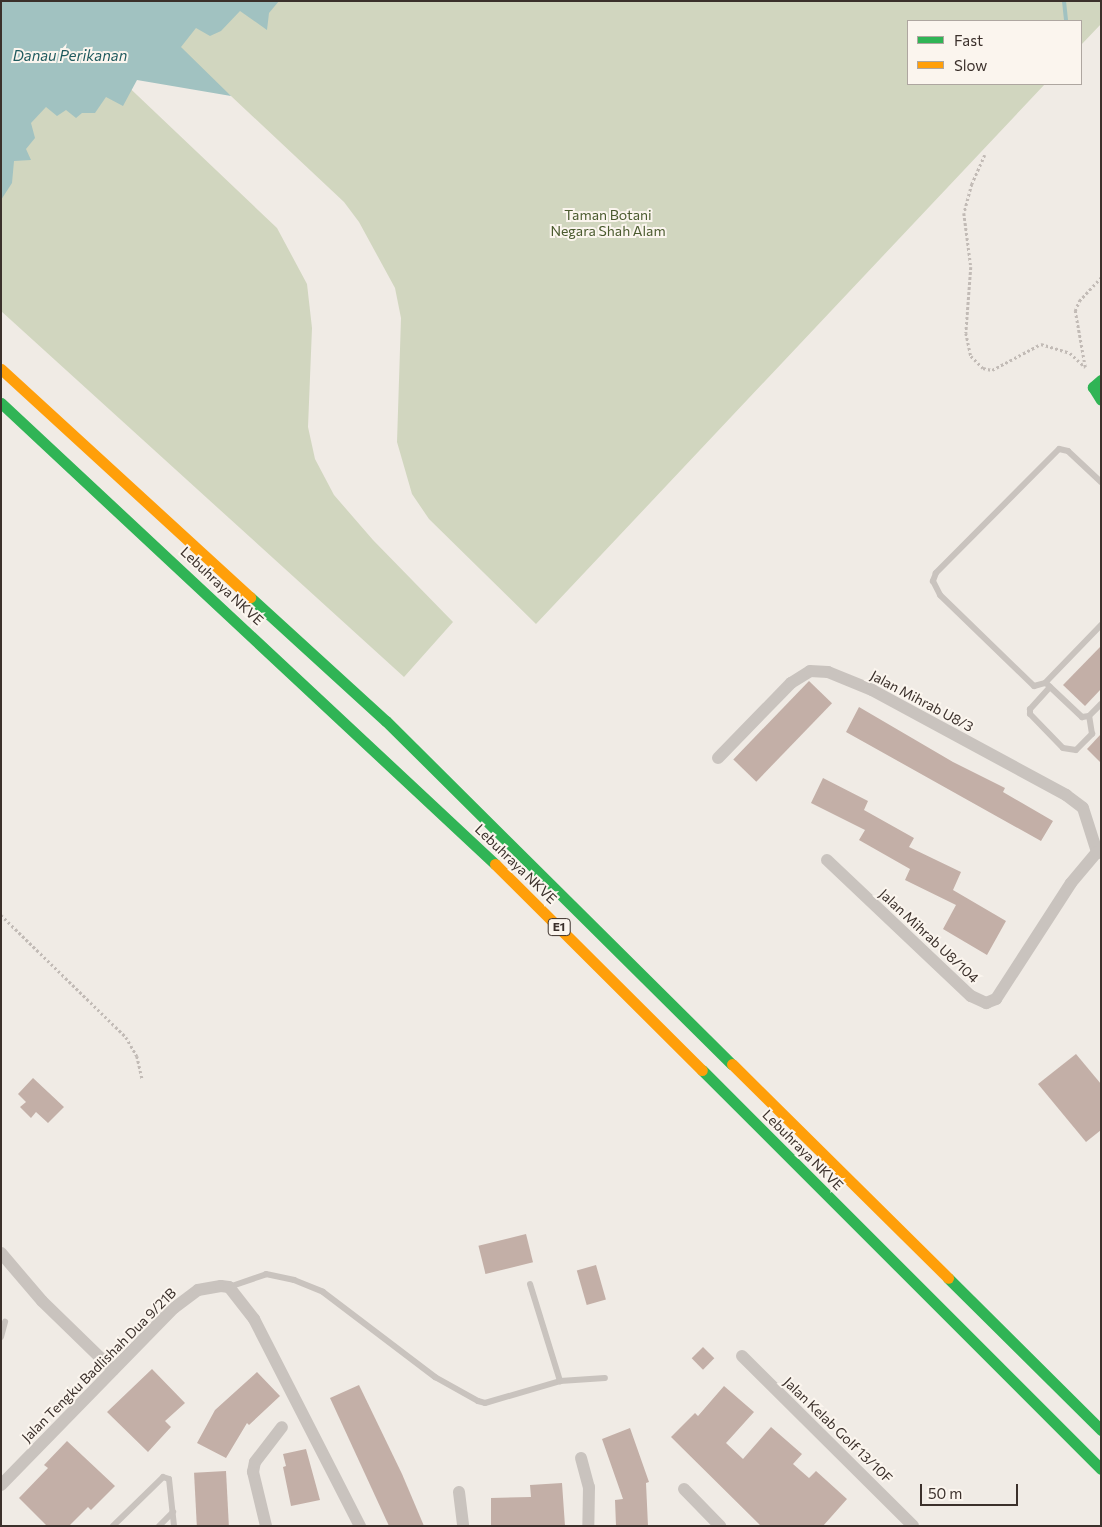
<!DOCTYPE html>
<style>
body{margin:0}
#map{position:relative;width:1102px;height:1527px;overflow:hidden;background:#f0ebe5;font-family:Commissioner,sans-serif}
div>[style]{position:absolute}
.green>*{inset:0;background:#d1d6bf}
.water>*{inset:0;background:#a1c2c1}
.stream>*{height:4px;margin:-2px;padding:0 2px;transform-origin:2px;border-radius:2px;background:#a1c2c1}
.building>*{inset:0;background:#c3afa7;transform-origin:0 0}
.path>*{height:2.5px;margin-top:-1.25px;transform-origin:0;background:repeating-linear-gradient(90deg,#c2bbb6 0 2.5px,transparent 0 5px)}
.lane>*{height:6px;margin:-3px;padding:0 3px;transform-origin:3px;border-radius:3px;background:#c9c3be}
.street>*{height:12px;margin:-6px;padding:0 6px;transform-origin:6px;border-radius:6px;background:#c9c3be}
.fast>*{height:11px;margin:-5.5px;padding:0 5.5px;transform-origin:5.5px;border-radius:5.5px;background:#30b455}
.slow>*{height:11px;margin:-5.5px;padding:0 5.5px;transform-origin:5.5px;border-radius:5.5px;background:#ff9f0a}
span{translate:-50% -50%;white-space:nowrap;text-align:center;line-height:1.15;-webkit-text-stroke:4px #fbf5ee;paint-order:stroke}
.shield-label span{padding:1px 4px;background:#fbf5ee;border:1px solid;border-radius:4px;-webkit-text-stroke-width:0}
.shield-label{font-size:12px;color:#3b302b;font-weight:700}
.park-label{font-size:14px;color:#4a5a2e}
.street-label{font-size:14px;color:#3b302b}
.water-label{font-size:15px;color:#1f5a5e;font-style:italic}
.frame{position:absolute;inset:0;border:2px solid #3b302b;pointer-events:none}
.legend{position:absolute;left:907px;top:20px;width:175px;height:65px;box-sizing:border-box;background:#fbf5ee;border:1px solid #aea6a0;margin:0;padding:6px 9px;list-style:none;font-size:15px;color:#3b302b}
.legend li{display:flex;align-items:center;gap:10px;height:25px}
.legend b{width:25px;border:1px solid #aea6a0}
.scale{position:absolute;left:920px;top:1484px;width:98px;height:22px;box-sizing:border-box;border:2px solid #3b302b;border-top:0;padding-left:6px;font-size:15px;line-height:18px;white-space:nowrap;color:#3b302b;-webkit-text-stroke:4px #fbf5ee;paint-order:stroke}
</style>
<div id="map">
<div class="green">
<div style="clip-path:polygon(1px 1px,38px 1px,277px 228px,307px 284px,312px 328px,308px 427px,315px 459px,334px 495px,373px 540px,453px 622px,404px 677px,1px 311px)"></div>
<div style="clip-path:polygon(107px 1px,1101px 1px,1101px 24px,1081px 45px,1081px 21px,908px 21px,908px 84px,1045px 84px,536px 624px,429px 519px,412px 494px,397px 442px,401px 318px,395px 288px,359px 222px,344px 202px,231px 96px)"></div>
</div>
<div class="water">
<div style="clip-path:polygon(1px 1px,279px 1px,269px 13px,267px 30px,240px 11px,221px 31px,210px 36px,196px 28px,181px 47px,231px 96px,137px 80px,123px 106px,106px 97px,95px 113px,82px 113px,76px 118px,66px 110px,57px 116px,46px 107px,31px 123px,35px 138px,26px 149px,31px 160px,14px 161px,12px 183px,1px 200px)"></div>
</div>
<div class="stream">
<div style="left:1064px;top:1px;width:20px;rotate:84deg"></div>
</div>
<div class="building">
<div style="clip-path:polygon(1101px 646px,1101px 689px,1085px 706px,1063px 685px)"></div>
<div style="left:809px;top:681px;width:32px;height:109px;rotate:44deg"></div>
<div style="clip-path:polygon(859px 707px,953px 762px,1005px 788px,1003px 792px,1053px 821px,1041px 841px,846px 732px)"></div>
<div style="clip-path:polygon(1101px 734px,1101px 763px,1087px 749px)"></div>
<div style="clip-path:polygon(823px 778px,868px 801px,864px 810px,914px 838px,909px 847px,961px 872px,953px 890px,1006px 921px,987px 955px,943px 929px,956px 905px,905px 880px,910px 869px,859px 840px,865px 830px,811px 803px)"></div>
<div style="clip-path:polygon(1076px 1054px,1101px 1084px,1101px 1130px,1086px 1142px,1038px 1084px)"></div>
<div style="clip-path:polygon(33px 1078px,64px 1107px,48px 1123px,36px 1112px,31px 1118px,20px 1107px,26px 1102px,18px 1094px)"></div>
<div style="left:526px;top:1234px;width:29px;height:49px;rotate:76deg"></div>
<div style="left:596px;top:1265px;width:36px;height:20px;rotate:74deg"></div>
<div style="left:703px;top:1347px;width:16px;height:16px;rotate:45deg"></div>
<div style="clip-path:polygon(152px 1369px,185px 1403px,165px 1421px,171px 1427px,148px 1452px,107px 1412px)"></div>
<div style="clip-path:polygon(257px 1372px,280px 1396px,249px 1425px,247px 1423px,226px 1458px,197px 1443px,215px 1410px)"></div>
<div style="clip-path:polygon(359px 1385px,402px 1474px,424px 1526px,389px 1526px,330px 1398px)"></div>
<div style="clip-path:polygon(724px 1386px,754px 1412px,726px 1443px,743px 1459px,771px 1427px,802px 1454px,793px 1464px,809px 1478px,816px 1471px,847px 1499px,823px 1526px,761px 1526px,671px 1437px,695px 1413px,698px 1416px)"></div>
<div style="clip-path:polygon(630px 1428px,649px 1482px,646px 1483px,648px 1526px,616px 1526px,615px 1500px,623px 1499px,602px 1439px)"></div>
<div style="clip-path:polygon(67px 1441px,115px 1486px,91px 1510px,88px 1507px,69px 1526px,47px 1526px,19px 1498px,48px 1468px,44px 1465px)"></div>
<div style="clip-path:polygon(306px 1449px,320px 1500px,291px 1506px,283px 1467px,286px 1466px,283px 1454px)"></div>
<div style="left:226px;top:1471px;width:55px;height:32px;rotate:87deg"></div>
<div style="clip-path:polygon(562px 1483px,565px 1526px,491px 1526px,491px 1498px,531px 1497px,530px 1485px)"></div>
</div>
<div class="path">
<div style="left:985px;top:155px;width:32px;rotate:114deg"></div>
<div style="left:972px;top:184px;width:30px;rotate:105deg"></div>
<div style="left:964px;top:213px;width:54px;rotate:82.6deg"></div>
<div style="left:971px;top:267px;width:66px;rotate:94.3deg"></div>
<div style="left:966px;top:333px;width:24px;rotate:78deg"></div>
<div style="left:971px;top:356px;width:17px;rotate:45deg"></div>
<div style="left:983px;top:368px;width:9px;rotate:13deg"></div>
<div style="left:992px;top:370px;width:55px;rotate:-28deg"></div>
<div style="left:1041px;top:344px;width:30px;rotate:17deg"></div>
<div style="left:1070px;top:353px;width:21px;rotate:43deg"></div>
<div style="left:1085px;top:367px;width:57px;rotate:-100.1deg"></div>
<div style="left:1075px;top:311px;width:11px;rotate:-68deg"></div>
<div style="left:1079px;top:301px;width:33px;rotate:-47deg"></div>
<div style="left:1px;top:915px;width:175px;rotate:44.3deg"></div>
<div style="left:126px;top:1037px;width:22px;rotate:60deg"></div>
<div style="left:137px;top:1056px;width:23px;rotate:77deg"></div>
</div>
<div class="lane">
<div style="left:1101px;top:482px;width:45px;rotate:-136.8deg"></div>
<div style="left:1068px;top:451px;width:9px;rotate:-167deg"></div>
<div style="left:1059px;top:449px;width:175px;rotate:134.8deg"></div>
<div style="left:936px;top:573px;width:9px;rotate:111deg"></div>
<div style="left:933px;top:581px;width:16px;rotate:63deg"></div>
<div style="left:940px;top:595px;width:131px;rotate:44.1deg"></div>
<div style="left:1034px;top:686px;width:11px;rotate:-15deg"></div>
<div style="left:1045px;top:683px;width:81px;rotate:-46deg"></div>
<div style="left:1048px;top:685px;width:47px;rotate:43.3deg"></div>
<div style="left:1082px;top:717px;width:7px;rotate:-8deg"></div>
<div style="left:1089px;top:716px;width:17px;rotate:-45deg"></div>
<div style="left:1050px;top:687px;width:30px;rotate:132deg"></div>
<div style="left:1030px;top:709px;width:5px;rotate:90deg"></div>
<div style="left:1030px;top:714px;width:47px;rotate:45.9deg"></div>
<div style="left:1063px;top:748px;width:13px;rotate:9deg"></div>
<div style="left:1076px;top:750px;width:23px;rotate:-45deg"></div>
<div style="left:1092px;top:734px;width:18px;rotate:-99deg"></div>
<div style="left:530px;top:1284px;width:102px;rotate:72.8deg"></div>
<div style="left:229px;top:1287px;width:39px;rotate:-19deg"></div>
<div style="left:266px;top:1274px;width:29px;rotate:12deg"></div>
<div style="left:294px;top:1280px;width:31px;rotate:22deg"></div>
<div style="left:323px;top:1292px;width:141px;rotate:37.2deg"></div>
<div style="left:435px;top:1377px;width:49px;rotate:29.2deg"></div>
<div style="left:478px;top:1401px;width:7px;rotate:16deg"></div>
<div style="left:485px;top:1403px;width:78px;rotate:-16.3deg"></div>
<div style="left:560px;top:1381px;width:45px;rotate:-3.8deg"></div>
<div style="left:1px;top:1337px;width:16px;rotate:-75deg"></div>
<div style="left:113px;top:1526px;width:70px;rotate:-44.4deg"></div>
<div style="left:163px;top:1477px;width:6px;rotate:18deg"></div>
<div style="left:169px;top:1479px;width:47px;rotate:83.9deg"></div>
<div style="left:159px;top:1526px;width:20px;rotate:-45deg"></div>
</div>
<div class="street">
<div style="left:718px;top:758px;width:105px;rotate:-45.8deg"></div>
<div style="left:791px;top:683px;width:22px;rotate:-32deg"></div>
<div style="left:810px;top:671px;width:18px;rotate:3deg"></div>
<div style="left:828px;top:672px;width:48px;rotate:22.2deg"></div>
<div style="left:872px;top:690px;width:221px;rotate:28.4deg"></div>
<div style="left:1066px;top:795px;width:21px;rotate:37deg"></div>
<div style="left:1083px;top:808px;width:46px;rotate:72.3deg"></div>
<div style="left:1097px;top:852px;width:4px;rotate:14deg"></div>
<div style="left:827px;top:860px;width:198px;rotate:43.4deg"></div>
<div style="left:971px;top:996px;width:17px;rotate:25deg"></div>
<div style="left:986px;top:1003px;width:11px;rotate:-22deg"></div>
<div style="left:996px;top:999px;width:138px;rotate:-57.1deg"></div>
<div style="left:1071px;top:883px;width:40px;rotate:-50deg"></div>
<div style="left:1px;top:1253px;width:63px;rotate:49.5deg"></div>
<div style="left:42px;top:1301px;width:99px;rotate:44.2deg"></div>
<div style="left:742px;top:1356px;width:241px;rotate:44.8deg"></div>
<div style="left:581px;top:1458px;width:30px;rotate:75deg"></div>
<div style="left:589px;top:1487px;width:39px;rotate:91deg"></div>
<div style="left:1px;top:1485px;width:248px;rotate:-45.7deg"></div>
<div style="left:174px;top:1308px;width:30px;rotate:-37deg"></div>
<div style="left:198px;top:1290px;width:23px;rotate:-10deg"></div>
<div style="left:221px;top:1286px;width:8px;rotate:7deg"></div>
<div style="left:229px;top:1287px;width:41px;rotate:52deg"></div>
<div style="left:254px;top:1319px;width:233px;rotate:62.9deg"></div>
<div style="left:684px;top:1489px;width:52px;rotate:45.8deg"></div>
<div style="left:459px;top:1492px;width:34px;rotate:83deg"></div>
<div style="left:266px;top:1526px;width:56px;rotate:-103.5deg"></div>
<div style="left:253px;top:1472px;width:10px;rotate:-79deg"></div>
<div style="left:255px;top:1462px;width:44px;rotate:-52.4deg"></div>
</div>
<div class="fast">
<div style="left:1101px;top:380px;width:11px;rotate:139deg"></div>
<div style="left:1093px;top:387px;width:15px;rotate:58deg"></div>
<div style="left:1px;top:403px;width:676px;rotate:43.02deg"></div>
<div style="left:250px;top:597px;width:184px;rotate:42.4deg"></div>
<div style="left:386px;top:721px;width:487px;rotate:44.8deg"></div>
<div style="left:702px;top:1070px;width:564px;rotate:45deg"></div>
<div style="left:948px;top:1278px;width:216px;rotate:44.8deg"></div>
</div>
<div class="slow">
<div style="left:1px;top:369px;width:338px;rotate:42.5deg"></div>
<div style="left:495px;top:864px;width:292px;rotate:44.9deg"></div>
<div style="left:732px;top:1064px;width:304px;rotate:44.7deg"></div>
</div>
<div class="shield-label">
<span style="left:559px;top:927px">E1</span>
</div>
<div class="park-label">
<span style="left:608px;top:223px">Taman Botani<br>Negara Shah Alam</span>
</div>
<div class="street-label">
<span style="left:222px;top:586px;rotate:43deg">Lebuhraya NKVE</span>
<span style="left:922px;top:701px;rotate:28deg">Jalan Mihrab U8/3</span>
<span style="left:516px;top:864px;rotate:44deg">Lebuhraya NKVE</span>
<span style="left:929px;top:936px;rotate:43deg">Jalan Mihrab U8/104</span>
<span style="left:803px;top:1150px;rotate:45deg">Lebuhraya NKVE</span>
<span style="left:99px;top:1365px;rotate:-45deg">Jalan Tengku Badlishah Dua 9/21B</span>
<span style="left:838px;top:1430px;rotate:44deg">Jalan Kelab Golf 13/10F</span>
</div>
<div class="water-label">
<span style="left:70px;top:56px">Danau Perikanan</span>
</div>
<div class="frame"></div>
<ul class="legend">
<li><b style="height:6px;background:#30b455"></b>Fast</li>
<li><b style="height:6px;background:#ff9f0a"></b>Slow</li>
</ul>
<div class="scale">50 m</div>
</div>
